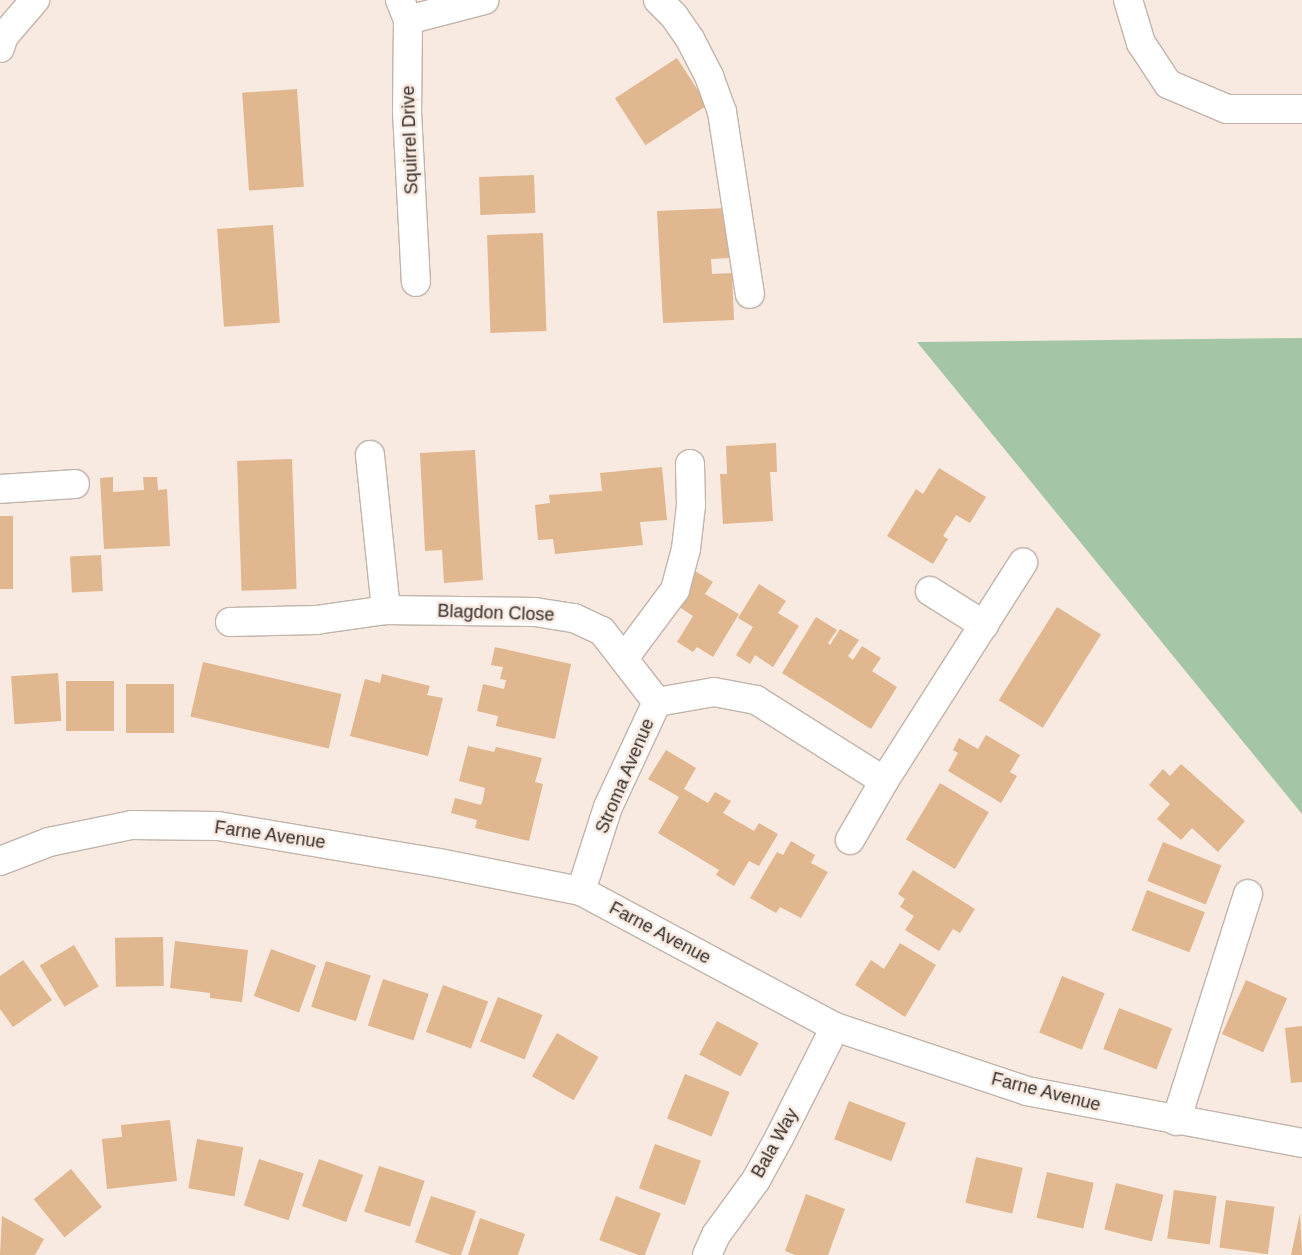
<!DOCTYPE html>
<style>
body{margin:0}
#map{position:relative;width:1302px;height:1255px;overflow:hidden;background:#f8eae0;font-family:Helvetica,sans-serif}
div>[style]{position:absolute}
.green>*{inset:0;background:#a4c6a6}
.building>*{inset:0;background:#e0b78e;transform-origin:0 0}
.roads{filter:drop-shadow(1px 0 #c1b4ab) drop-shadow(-1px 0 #c1b4ab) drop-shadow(0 1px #c1b4ab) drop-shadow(0 -1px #c1b4ab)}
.minor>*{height:28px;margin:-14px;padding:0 14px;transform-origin:14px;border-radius:14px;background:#fff}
span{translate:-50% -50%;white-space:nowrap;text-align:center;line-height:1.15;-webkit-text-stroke:5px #f8eae0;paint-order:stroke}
.street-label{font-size:18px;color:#332e2a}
</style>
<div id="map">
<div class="green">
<div style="clip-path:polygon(1302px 338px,1302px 814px,917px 342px)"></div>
</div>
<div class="building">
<div style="left:677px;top:58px;width:56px;height:74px;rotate:57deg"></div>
<div style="left:297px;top:89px;width:98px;height:55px;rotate:86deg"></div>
<div style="left:534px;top:175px;width:38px;height:55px;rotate:88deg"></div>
<div style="clip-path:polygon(727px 208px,730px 258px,711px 259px,712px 274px,732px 273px,734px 320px,663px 323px,657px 211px)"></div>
<div style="left:273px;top:225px;width:98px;height:56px;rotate:86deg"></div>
<div style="left:543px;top:233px;width:98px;height:56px;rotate:88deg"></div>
<div style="clip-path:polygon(776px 443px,777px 472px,770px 472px,773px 521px,723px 524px,720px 474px,727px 474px,726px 446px)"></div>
<div style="clip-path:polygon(475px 450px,483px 580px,444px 583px,442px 550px,425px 551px,420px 453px)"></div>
<div style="left:292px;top:459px;width:130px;height:55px;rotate:88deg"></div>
<div style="clip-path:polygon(662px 467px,667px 520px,640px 522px,643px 545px,555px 554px,553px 539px,538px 540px,535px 505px,550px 503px,549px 495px,602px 491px,600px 473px)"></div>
<div style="clip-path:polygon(939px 468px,986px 497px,970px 523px,956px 515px,943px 536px,948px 539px,933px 564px,887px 536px,916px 489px,923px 494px)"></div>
<div style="clip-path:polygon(113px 477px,113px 492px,144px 490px,143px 477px,157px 477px,158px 490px,167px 489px,170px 546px,104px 549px,100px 478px)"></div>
<div style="left:0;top:516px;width:13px;height:73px"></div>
<div style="left:101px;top:555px;width:36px;height:31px;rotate:87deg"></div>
<div style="clip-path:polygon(695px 571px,713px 582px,705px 594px,739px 614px,713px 657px,697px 647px,693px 652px,677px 642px,693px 616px,675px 604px)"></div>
<div style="clip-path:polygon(759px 584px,786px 601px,778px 613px,799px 626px,773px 667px,755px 655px,750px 664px,736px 655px,753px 627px,738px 618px)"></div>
<div style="left:1057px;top:607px;width:52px;height:110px;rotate:32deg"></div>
<div style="clip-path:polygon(816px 617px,837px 630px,828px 643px,830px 645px,840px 629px,859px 640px,848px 656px,853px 660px,862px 646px,881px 658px,872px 671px,897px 687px,871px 729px,782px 673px)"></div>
<div style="clip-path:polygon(495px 647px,571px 664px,555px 739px,496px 726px,498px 716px,477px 711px,483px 684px,504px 689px,506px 680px,500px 679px,503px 667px,491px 665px)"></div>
<div style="left:203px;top:662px;width:142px;height:56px;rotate:13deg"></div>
<div style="left:58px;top:673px;width:48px;height:47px;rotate:86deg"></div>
<div style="clip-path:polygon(382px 674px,430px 686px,427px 695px,443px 698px,428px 756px,350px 736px,365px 679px,380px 683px)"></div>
<div style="left:114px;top:681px;width:50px;height:48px;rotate:90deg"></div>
<div style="left:126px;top:684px;width:48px;height:49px"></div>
<div style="clip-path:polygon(986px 735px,1020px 755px,1010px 772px,1017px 776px,1001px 803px,948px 771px,958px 753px,953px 750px,959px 738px,978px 749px)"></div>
<div style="clip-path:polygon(468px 746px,494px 752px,496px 747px,542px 758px,535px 782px,543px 784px,529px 841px,475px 828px,477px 820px,451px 813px,455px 798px,481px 805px,483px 799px,485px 788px,459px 781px)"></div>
<div style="clip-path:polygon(666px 750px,696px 768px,684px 789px,708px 803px,715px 792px,731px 801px,723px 813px,754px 831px,759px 823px,778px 834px,759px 866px,749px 861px,734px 886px,716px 875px,719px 870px,658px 833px,679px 797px,648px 779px)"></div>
<div style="clip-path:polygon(1181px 764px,1245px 821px,1218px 852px,1192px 828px,1181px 840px,1157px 819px,1170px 804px,1149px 785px,1163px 769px,1170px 776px)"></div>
<div style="left:940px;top:783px;width:57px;height:66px;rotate:31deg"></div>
<div style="clip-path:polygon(791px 841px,815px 855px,811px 863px,828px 872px,801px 918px,780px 907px,776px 913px,750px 898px,777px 852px,783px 855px)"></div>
<div style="left:1163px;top:842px;width:63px;height:42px;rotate:22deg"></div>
<div style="clip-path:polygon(913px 870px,975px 909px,960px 933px,953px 929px,939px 951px,905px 930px,914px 916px,900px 907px,905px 899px,898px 894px)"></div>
<div style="left:1147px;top:890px;width:62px;height:43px;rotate:21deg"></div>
<div style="left:163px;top:937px;width:49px;height:48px;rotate:89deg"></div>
<div style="clip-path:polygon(175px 941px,248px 950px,242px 1002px,210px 998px,210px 993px,170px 988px)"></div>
<div style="clip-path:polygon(900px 943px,936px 965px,905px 1017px,855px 985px,871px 960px,884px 969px)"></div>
<div style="left:74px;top:945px;width:48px;height:40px;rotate:59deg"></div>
<div style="left:271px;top:949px;width:48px;height:50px;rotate:20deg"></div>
<div style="clip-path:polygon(23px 960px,52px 1000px,13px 1027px,0 1009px,0 976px)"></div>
<div style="left:326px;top:961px;width:47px;height:48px;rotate:18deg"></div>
<div style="left:1062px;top:976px;width:46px;height:61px;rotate:22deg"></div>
<div style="left:383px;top:979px;width:48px;height:49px;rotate:18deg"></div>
<div style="left:1246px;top:980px;width:45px;height:59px;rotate:24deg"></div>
<div style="left:443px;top:985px;width:48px;height:50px;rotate:20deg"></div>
<div style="left:498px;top:997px;width:48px;height:48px;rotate:22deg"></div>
<div style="left:1119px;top:1008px;width:57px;height:44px;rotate:21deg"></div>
<div style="left:717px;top:1021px;width:47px;height:38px;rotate:28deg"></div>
<div style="clip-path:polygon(1302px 1026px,1302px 1082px,1291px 1083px,1285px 1028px)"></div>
<div style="left:557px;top:1033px;width:48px;height:50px;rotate:30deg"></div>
<div style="left:685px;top:1074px;width:48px;height:48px;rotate:22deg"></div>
<div style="left:849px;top:1101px;width:61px;height:41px;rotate:21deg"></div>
<div style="clip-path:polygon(170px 1120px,177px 1181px,107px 1189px,102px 1139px,122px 1137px,121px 1125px)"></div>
<div style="left:197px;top:1139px;width:47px;height:50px;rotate:10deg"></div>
<div style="left:655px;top:1144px;width:49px;height:47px;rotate:20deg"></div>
<div style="left:976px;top:1157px;width:48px;height:47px;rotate:13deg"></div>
<div style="left:259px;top:1159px;width:47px;height:49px;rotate:18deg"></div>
<div style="left:319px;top:1159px;width:47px;height:50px;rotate:20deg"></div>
<div style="left:379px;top:1166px;width:48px;height:48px;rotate:18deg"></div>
<div style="left:71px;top:1169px;width:49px;height:48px;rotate:51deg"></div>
<div style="left:1047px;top:1172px;width:48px;height:47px;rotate:13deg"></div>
<div style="left:1116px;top:1183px;width:49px;height:48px;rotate:14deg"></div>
<div style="left:1174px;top:1190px;width:43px;height:49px;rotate:8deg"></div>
<div style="clip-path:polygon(806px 1194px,845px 1209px,828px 1255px,795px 1255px,785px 1251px)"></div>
<div style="clip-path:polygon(431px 1196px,476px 1211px,461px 1255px,451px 1255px,415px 1242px)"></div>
<div style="left:616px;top:1196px;width:48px;height:47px;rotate:21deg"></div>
<div style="left:1226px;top:1200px;width:49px;height:48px;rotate:8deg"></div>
<div style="clip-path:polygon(1300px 1213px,1302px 1255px,1291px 1255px)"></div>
<div style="clip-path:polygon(2px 1216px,44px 1239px,35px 1255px,0 1255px)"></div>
<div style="clip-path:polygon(480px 1218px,525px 1234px,518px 1255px,468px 1255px)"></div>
</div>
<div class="roads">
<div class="minor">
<div style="left:400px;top:0;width:22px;rotate:68deg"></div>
<div style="left:408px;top:20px;width:92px;rotate:90.6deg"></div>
<div style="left:407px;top:112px;width:170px;rotate:87deg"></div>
<div style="left:658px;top:0;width:23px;rotate:45deg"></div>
<div style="left:674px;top:16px;width:28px;rotate:55deg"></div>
<div style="left:690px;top:39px;width:42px;rotate:62.8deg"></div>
<div style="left:709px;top:76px;width:38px;rotate:70deg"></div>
<div style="left:722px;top:112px;width:184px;rotate:81.3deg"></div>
<div style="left:1128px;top:0;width:45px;rotate:73.2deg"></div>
<div style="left:1141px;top:43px;width:49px;rotate:56.6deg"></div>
<div style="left:1168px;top:84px;width:64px;rotate:23deg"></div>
<div style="left:1227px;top:109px;width:75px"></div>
<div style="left:408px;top:20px;width:79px;rotate:-14.7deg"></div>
<div style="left:0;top:48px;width:13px;rotate:-72deg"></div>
<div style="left:4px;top:36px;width:48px;rotate:-49.3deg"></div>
<div style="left:370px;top:455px;width:156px;rotate:84.1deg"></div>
<div style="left:0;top:489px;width:75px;rotate:-3.8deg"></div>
<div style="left:930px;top:591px;width:64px;rotate:32.2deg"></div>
<div style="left:230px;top:622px;width:86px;rotate:-1.3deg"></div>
<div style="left:316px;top:620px;width:71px;rotate:-8.1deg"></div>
<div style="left:386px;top:610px;width:149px;rotate:0.8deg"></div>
<div style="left:535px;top:612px;width:39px;rotate:9deg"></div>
<div style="left:574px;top:618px;width:31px;rotate:25deg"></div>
<div style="left:602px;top:631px;width:90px;rotate:52.2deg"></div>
<div style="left:625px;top:657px;width:84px;rotate:-53.3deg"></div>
<div style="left:675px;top:590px;width:42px;rotate:-75deg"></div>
<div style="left:686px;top:549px;width:44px;rotate:-83.5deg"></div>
<div style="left:691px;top:505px;width:41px;rotate:-91.4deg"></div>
<div style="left:850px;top:840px;width:68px;rotate:-60deg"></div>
<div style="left:0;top:861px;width:53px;rotate:-21.2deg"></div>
<div style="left:49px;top:842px;width:85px;rotate:-11.6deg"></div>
<div style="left:132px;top:825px;width:86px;rotate:0.7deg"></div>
<div style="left:218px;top:826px;width:224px;rotate:9.5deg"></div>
<div style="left:439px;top:863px;width:145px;rotate:11.2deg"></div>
<div style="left:581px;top:891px;width:288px;rotate:28.2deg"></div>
<div style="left:835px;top:1027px;width:202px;rotate:18.4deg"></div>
<div style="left:1027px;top:1091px;width:280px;rotate:10.7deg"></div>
<div style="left:581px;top:891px;width:88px;rotate:-72.2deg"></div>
<div style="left:608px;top:807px;width:116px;rotate:-65deg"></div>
<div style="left:657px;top:702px;width:58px;rotate:-10deg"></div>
<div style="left:714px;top:692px;width:43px;rotate:10.8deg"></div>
<div style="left:756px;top:700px;width:151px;rotate:32.3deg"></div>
<div style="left:884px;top:781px;width:259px;rotate:-57.5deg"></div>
<div style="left:1176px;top:1121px;width:238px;rotate:-72.4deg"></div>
<div style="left:707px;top:1255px;width:22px;rotate:-66deg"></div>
<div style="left:716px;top:1235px;width:68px;rotate:-54deg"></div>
<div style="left:756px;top:1180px;width:48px;rotate:-61.3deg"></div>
<div style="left:779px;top:1138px;width:124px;rotate:-63.2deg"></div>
</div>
</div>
<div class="street-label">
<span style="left:410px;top:140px;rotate:-92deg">Squirrel Drive</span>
<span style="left:496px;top:613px;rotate:2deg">Blagdon Close</span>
<span style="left:625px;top:776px;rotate:-67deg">Stroma Avenue</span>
<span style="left:270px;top:835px;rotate:8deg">Farne Avenue</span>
<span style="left:660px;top:933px;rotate:28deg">Farne Avenue</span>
<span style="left:1046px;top:1092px;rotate:14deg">Farne Avenue</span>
<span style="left:775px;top:1143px;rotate:-61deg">Bala Way</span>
</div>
</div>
